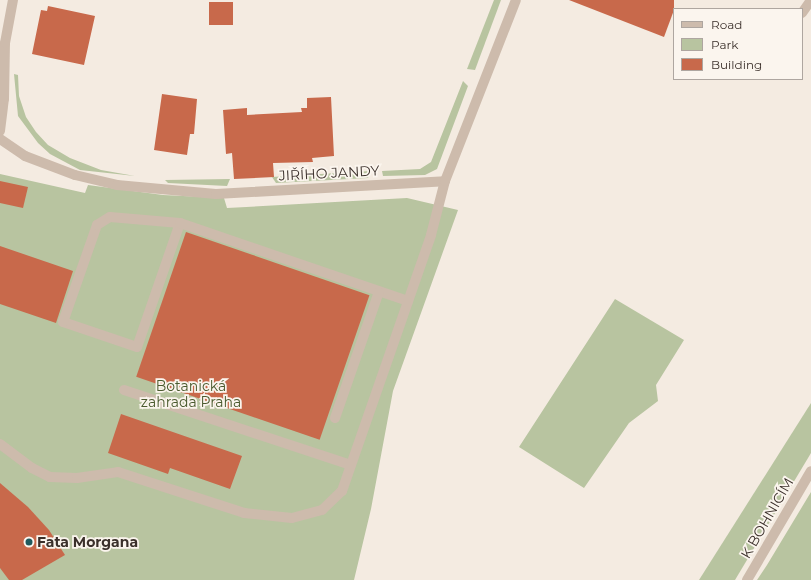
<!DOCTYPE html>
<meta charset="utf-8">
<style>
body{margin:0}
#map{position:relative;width:811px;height:580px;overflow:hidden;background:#f4ebe1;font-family:Montserrat,sans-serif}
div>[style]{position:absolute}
.green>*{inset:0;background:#b8c4a0}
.building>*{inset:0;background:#c8694b;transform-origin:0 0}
.minor>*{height:10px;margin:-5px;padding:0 5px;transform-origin:5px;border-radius:5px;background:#cdbbac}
.dots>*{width:11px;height:11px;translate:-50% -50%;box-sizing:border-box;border:2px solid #fbf5ee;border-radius:50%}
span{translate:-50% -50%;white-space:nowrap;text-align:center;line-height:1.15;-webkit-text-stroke:3.5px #fbf5ee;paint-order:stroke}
.street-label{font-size:14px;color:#3b302b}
.park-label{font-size:14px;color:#4a5a2e}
.poi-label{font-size:14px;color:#3b302b;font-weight:700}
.left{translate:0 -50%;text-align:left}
.legend{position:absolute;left:673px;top:8px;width:130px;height:72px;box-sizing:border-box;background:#fbf5ee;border:1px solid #aea6a0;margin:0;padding:5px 7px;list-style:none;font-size:12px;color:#3b302b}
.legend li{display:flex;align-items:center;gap:8px;height:20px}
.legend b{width:20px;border:1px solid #aea6a0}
</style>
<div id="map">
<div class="green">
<div style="clip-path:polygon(494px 0,501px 0,475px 70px,467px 69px)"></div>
<div style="clip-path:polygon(14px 74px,18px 75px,19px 96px,26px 117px,36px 132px,48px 145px,70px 158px,101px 170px,135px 176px,80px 170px,50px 154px,38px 143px,18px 116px)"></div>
<div style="clip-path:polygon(463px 81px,468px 86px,437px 169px,425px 175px,383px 176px,382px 171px,420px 169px,431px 162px)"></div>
<div style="clip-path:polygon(370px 171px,368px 178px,276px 183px,272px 177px)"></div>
<div style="clip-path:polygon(0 174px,85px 193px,88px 185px,163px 195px,224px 198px,227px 208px,407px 198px,458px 210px,393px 391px,371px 509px,354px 580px,0 580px)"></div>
<div style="clip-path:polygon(230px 179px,227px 186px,168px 183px,165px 180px)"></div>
<div style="clip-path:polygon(615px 299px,684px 340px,656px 385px,658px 401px,629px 423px,584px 488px,519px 447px)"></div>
<div style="clip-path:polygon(811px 403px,811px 453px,735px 580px,699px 580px)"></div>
<div style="clip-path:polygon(811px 492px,811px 580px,757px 580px,767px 565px)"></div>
</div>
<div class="building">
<div style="clip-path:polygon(569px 0,674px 0,674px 10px,664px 37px)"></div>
<div style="left:209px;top:2px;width:24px;height:23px"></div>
<div style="clip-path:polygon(48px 6px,95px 16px,84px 65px,32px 54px,41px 10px,47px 11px)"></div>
<div style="clip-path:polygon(162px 94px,197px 99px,194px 134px,190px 134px,187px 155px,154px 150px)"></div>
<div style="clip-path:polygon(331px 97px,334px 156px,312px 158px,313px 162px,273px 163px,274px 177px,234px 179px,232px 153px,226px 154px,223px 110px,247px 108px,247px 115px,302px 112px,301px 108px,307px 108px,307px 98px)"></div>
<div style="clip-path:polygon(0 181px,28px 187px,23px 208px,0 203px)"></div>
<div style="left:186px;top:232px;width:194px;height:153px;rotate:19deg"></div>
<div style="clip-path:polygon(0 246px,73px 271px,56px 323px,0 304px)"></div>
<div style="clip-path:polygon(121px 414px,242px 456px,230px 489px,170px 468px,168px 474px,108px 453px)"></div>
<div style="clip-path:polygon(0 483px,28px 507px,49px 530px,65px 555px,22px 580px,9px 580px,0 568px)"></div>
</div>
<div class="minor">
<div style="left:802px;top:13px;width:16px;rotate:-55deg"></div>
<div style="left:0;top:131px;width:32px;rotate:-83deg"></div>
<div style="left:4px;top:99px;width:56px;rotate:-89deg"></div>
<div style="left:5px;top:43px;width:44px;rotate:-79.5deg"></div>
<div style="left:0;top:139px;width:30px;rotate:34deg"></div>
<div style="left:25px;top:156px;width:53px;rotate:20.8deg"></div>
<div style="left:75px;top:175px;width:43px;rotate:13.4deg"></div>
<div style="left:117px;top:185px;width:99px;rotate:5.2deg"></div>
<div style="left:216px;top:194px;width:229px;rotate:-3.2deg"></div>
<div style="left:180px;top:223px;width:131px;rotate:109.1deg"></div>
<div style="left:137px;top:347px;width:78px;rotate:-161.3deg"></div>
<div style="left:63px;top:322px;width:103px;rotate:-70.7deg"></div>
<div style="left:97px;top:225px;width:15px;rotate:-32deg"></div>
<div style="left:110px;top:217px;width:70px;rotate:4.9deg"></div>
<div style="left:180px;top:223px;width:241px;rotate:18.9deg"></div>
<div style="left:124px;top:390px;width:239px;rotate:18.3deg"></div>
<div style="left:335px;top:418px;width:133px;rotate:-70.8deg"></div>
<div style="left:0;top:444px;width:40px;rotate:37deg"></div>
<div style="left:32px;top:468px;width:20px;rotate:27deg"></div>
<div style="left:50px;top:477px;width:27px;rotate:2deg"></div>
<div style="left:77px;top:478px;width:41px;rotate:-8.3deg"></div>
<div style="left:118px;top:472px;width:133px;rotate:18deg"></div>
<div style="left:244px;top:513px;width:48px;rotate:5.9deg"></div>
<div style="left:292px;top:518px;width:31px;rotate:-15deg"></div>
<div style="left:322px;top:510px;width:28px;rotate:-44deg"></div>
<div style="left:342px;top:491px;width:271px;rotate:-70.8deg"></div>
<div style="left:431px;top:235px;width:56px;rotate:-75.5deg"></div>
<div style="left:445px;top:181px;width:194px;rotate:-68.6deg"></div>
<div style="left:747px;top:580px;width:126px;rotate:-59.6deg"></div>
</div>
<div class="dots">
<div style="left:29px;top:542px;background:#1f5a5e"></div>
</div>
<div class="street-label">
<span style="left:329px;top:173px;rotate:-3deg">JIŘÍHO JANDY</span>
<span style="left:767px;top:518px;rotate:-60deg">K BOHNICÍM</span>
</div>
<div class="park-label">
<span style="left:191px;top:394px">Botanická<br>zahrada Praha</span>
</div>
<div class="poi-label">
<span class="left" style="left:37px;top:542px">Fata Morgana</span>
</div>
<ul class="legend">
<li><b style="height:5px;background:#cdbbac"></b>Road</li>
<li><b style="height:11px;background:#b8c4a0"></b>Park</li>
<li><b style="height:11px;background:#c8694b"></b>Building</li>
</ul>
</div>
